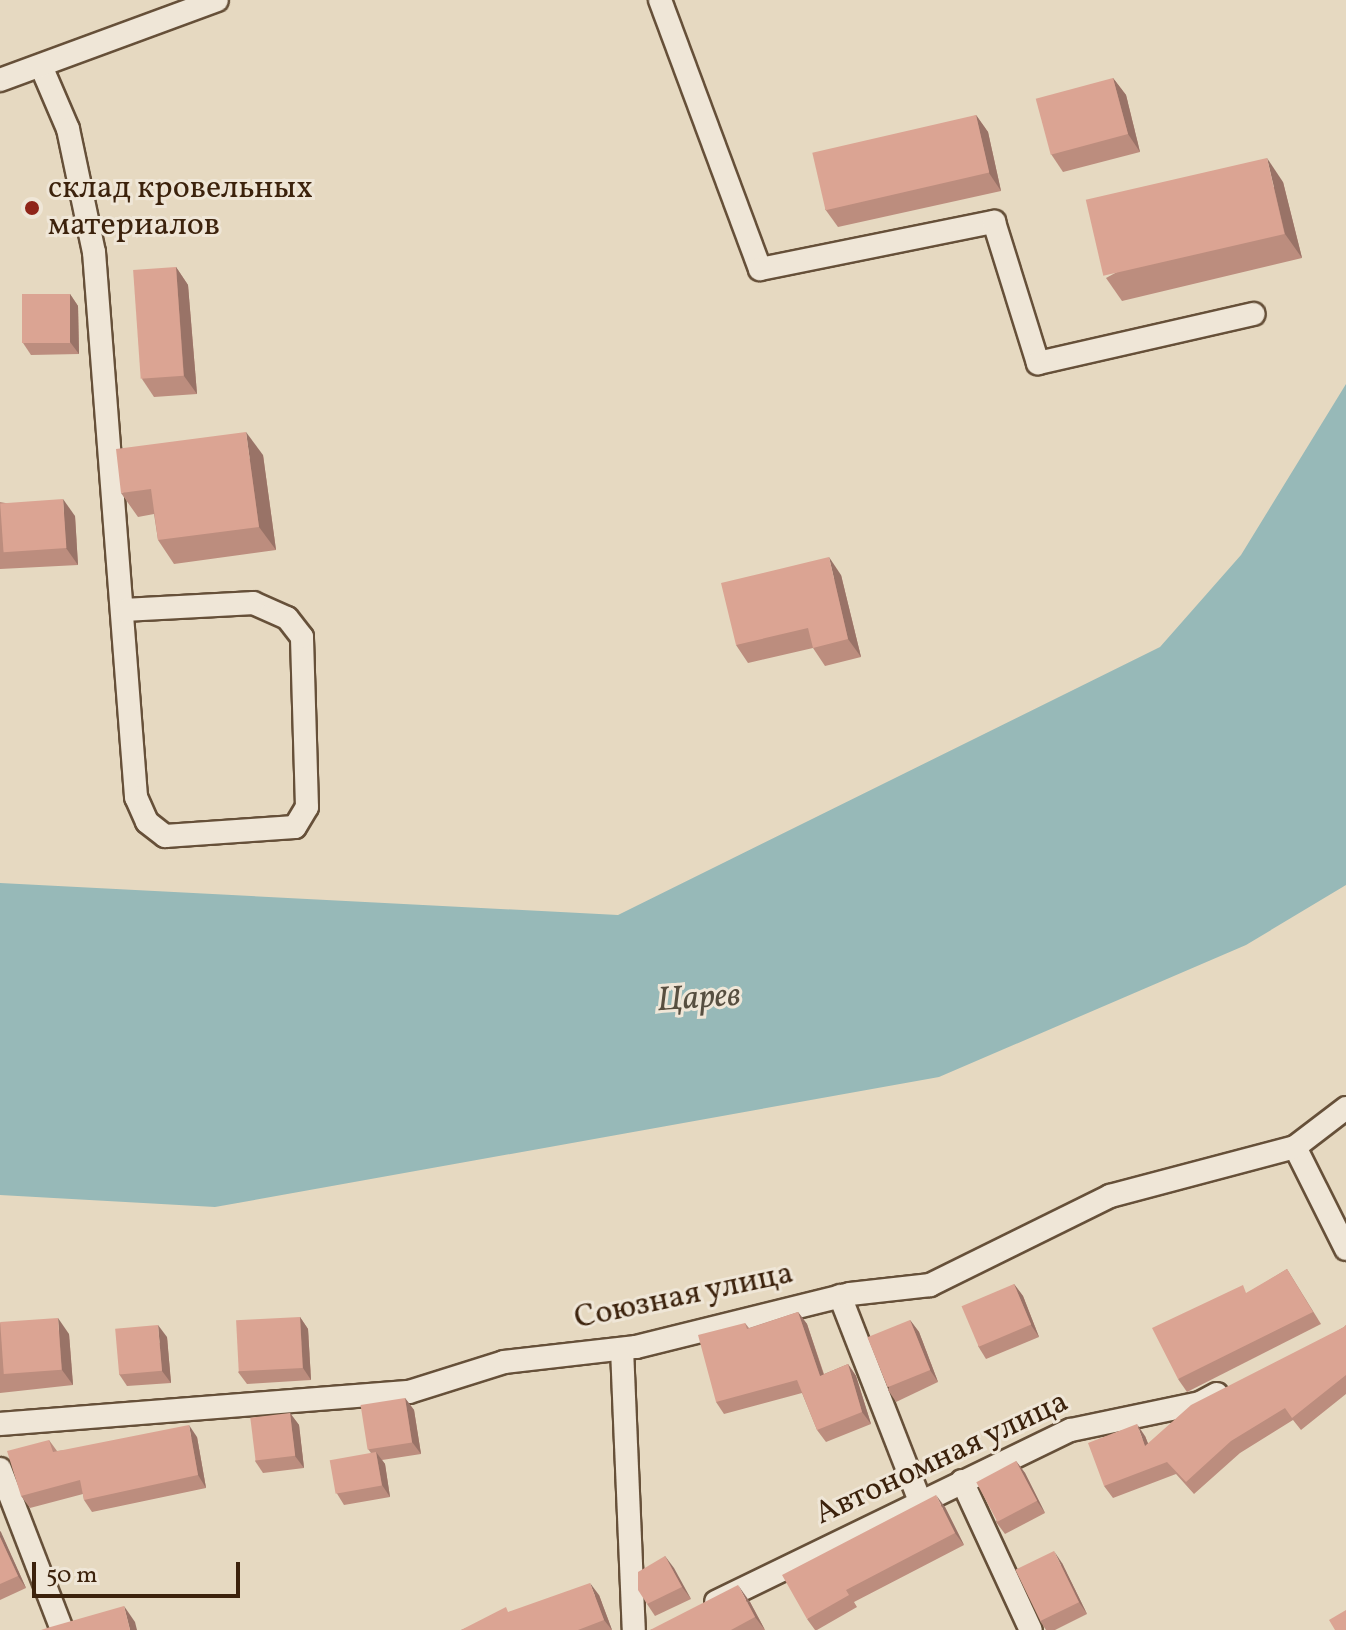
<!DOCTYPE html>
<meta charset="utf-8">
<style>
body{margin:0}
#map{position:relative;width:1346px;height:1630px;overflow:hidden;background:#e6d9c1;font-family:Vollkorn,serif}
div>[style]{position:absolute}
.water>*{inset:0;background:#97b9b8}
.roads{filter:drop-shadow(2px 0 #665039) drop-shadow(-2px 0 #665039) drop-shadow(0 2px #665039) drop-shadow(0 -2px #665039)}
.minor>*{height:22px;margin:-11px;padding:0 11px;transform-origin:11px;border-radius:11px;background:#efe6d7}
.wall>*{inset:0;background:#bc8d7e}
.shaded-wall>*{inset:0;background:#997367}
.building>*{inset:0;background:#dba493;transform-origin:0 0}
.dots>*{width:22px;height:22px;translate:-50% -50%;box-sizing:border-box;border:4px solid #efe6d7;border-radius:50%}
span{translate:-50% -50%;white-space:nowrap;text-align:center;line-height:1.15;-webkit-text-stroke:6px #efe6d7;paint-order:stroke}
.poi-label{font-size:32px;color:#3c220c}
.left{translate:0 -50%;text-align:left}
.street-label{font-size:32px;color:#3c220c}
.water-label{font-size:34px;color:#574f40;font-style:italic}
.scale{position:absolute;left:32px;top:1562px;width:208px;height:36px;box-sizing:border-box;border:4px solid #3c220c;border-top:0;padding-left:10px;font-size:24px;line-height:28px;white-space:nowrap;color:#3c220c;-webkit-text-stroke:6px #efe6d7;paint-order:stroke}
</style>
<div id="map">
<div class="water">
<div style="clip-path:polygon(1346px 384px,1346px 885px,1246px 945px,939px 1077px,215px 1207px,0 1195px,0 883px,618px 915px,1160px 647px,1241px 555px)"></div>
</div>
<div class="roads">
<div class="minor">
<div style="left:660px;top:0;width:287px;rotate:69.6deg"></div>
<div style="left:760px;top:269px;width:239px;rotate:-11.4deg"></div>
<div style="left:994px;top:222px;width:148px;rotate:72.7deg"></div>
<div style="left:1038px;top:363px;width:221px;rotate:-12.8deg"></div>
<div style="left:41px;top:66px;width:69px;rotate:66.8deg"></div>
<div style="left:68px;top:129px;width:126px;rotate:78.1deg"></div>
<div style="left:94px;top:252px;width:547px;rotate:85.59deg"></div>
<div style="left:136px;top:797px;width:27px;rotate:66deg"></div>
<div style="left:147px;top:822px;width:23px;rotate:38deg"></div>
<div style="left:165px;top:836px;width:130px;rotate:-4deg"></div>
<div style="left:295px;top:827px;width:23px;rotate:-59deg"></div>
<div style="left:307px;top:807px;width:170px;rotate:-91.7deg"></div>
<div style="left:302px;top:637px;width:24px;rotate:-128deg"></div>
<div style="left:287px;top:618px;width:37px;rotate:-156deg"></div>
<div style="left:253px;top:603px;width:128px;rotate:176.9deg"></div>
<div style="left:0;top:80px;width:231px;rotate:-20.2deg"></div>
<div style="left:1295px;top:1147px;width:114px;rotate:63.4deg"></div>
<div style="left:840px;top:1296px;width:220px;rotate:68.7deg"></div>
<div style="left:622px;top:1349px;width:281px;rotate:87.6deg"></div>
<div style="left:0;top:1424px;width:410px;rotate:-4.5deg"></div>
<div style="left:409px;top:1392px;width:100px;rotate:-17.5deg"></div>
<div style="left:504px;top:1362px;width:133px;rotate:-6.5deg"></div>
<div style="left:636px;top:1347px;width:220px;rotate:-13.9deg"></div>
<div style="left:850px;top:1294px;width:81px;rotate:-6.4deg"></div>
<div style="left:930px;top:1285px;width:201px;rotate:-26.3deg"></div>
<div style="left:1110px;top:1196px;width:191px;rotate:-14.8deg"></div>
<div style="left:1295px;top:1147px;width:64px;rotate:-37.4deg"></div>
<div style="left:0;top:1469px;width:173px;rotate:68.9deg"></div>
<div style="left:962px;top:1481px;width:164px;rotate:65.2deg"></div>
<div style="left:716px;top:1602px;width:394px;rotate:-25.9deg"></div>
<div style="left:1071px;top:1430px;width:132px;rotate:-11.8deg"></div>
<div style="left:1200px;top:1403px;width:19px;rotate:-28deg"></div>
</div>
</div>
<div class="wall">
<div style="clip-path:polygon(1113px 78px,1126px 95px,1140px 152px,1063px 172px,1051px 154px)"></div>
<div style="clip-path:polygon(976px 115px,988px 132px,1001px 191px,838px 227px,825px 209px)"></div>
<div style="clip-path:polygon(1283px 182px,1302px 258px,1122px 301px,1106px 278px)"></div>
<div style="clip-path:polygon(176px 267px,188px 285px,197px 394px,154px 397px,142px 379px)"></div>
<div style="clip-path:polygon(70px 294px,78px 306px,79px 354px,31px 355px,23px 343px)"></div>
<div style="clip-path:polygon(263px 455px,276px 550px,174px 564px,158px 540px,154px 514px,138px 517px,121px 493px)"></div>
<div style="clip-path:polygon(0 502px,75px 516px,78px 565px,0 569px)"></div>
<div style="clip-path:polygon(841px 575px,861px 657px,825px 666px,813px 648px,748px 663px,736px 645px)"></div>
<div style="clip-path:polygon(1287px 1269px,1321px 1324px,1187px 1392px,1178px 1379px,1248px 1293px)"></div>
<div style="clip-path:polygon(1014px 1284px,1023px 1296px,1039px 1337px,986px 1359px,978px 1346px)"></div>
<div style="clip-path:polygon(798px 1312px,807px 1324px,824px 1374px,848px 1364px,856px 1376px,871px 1424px,826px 1442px,817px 1430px,802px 1393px,724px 1414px,716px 1402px,745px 1323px,749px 1328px)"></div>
<div style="clip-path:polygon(300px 1317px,308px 1329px,311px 1380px,247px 1384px,238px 1372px)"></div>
<div style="clip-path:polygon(910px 1320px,919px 1332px,938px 1382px,896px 1402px,888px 1390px)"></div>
<div style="clip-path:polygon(0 1323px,69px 1334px,73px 1385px,0 1393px)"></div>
<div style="clip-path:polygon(1346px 1325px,1346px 1394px,1301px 1430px,1293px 1420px,1240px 1453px,1194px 1494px,1176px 1474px,1113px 1498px,1104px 1486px,1145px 1436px,1148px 1444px,1344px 1327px)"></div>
<div style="clip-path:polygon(167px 1337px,171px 1383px,127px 1386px,119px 1374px)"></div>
<div style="clip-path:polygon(405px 1398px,414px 1410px,421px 1454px,382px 1460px,385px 1464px,390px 1497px,344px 1505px,336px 1492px,371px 1453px,368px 1449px)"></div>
<div style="clip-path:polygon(290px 1413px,299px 1425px,304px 1468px,263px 1473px,255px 1461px)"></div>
<div style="clip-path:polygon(197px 1437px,206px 1488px,92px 1512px,84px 1500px,83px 1494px,30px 1508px,21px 1496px,49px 1440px,57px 1451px)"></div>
<div style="clip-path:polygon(1016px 1461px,1025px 1473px,1045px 1513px,1005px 1534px,996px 1522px)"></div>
<div style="clip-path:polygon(945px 1507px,964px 1545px,854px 1602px,857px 1607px,817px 1630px,815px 1630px,807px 1619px)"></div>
<div style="clip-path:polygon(0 1531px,26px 1588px,0 1600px)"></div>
<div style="clip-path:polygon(665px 1556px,691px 1599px,655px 1616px,647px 1604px)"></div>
<div style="clip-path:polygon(1062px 1563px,1087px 1614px,1055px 1630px,1046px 1630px,1040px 1621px)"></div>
<div style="clip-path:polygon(599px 1595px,612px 1630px,461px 1630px,509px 1612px)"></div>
<div style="clip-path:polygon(750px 1602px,765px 1630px,650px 1630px)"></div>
</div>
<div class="shaded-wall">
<div style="clip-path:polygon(1113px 78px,1126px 95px,1140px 152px,1128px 134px)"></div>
<div style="clip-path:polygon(976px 115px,988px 132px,1001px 191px,989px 173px)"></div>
<div style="clip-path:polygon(1267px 158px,1283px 182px,1302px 258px,1285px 234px)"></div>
<div style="clip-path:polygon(176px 267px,188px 285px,197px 394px,184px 376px)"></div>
<div style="clip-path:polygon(70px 294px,78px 306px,79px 354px,70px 342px)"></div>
<div style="clip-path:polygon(246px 432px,263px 455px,276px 550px,259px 527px)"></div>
<div style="clip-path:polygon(63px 499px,75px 516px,78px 565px,66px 548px)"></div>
<div style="clip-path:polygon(829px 557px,841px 575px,861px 657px,848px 639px)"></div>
<div style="clip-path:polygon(1014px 1284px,1023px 1296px,1039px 1337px,1031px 1325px)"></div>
<div style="clip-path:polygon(798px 1312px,807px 1324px,828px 1388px,820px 1376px)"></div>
<div style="clip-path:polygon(300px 1317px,308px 1329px,311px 1380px,303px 1368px)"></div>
<div style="clip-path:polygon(58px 1318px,69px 1334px,73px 1385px,62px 1370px)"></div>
<div style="clip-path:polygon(910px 1320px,919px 1332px,938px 1382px,930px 1370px)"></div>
<div style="clip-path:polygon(158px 1325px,167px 1337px,171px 1383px,162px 1371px)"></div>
<div style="clip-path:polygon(848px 1364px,856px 1376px,871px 1424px,862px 1412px)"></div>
<div style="clip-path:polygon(405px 1398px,414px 1410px,421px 1454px,412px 1442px)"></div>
<div style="clip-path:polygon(290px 1413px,299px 1425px,304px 1468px,295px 1456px)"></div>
<div style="clip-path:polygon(1137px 1424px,1145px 1436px,1154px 1458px,1145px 1446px)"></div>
<div style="clip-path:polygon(189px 1425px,197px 1437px,206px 1488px,198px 1475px)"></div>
<div style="clip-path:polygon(376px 1452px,385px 1464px,390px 1497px,382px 1485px)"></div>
<div style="clip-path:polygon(1016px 1461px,1025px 1473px,1045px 1513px,1037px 1501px)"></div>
<div style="clip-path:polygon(936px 1495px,945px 1507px,964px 1545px,955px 1533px)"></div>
<div style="clip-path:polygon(0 1531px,1px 1532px,26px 1588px,18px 1576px,0 1537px)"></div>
<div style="clip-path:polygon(1054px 1551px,1062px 1563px,1087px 1614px,1079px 1602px)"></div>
<div style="clip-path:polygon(665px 1556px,674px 1568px,691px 1599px,682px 1587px)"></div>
<div style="clip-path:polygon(590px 1583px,599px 1595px,612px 1630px,604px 1620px)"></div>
<div style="clip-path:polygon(738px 1585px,750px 1602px,765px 1630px,755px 1617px)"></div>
<div style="clip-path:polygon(124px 1606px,135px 1622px,137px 1630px,130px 1630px)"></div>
</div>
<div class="building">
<div style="left:1113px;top:78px;width:58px;height:80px;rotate:75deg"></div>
<div style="left:976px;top:115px;width:59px;height:168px;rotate:77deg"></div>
<div style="left:1267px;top:158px;width:78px;height:186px;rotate:77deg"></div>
<div style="left:176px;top:267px;width:109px;height:43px;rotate:86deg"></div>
<div style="left:22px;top:294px;width:48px;height:49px"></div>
<div style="clip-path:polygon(246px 432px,259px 527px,158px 540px,151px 489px,121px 493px,116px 449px)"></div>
<div style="left:63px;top:499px;width:49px;height:63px;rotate:86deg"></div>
<div style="clip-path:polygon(829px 557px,848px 639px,813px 648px,808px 628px,736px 645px,721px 583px)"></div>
<div style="clip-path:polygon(1287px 1269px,1313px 1312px,1178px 1379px,1152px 1328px,1243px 1285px,1246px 1293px)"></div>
<div style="left:1014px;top:1284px;width:44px;height:57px;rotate:67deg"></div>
<div style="clip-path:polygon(798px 1312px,820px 1376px,848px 1364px,862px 1412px,817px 1430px,797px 1380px,716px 1402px,698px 1335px,745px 1323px,747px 1329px)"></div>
<div style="left:300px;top:1317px;width:51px;height:64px;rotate:87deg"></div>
<div style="left:58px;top:1318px;width:52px;height:58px;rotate:86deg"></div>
<div style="left:910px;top:1320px;width:54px;height:46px;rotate:68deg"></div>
<div style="left:158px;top:1325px;width:46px;height:43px;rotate:85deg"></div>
<div style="clip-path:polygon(1346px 1325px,1346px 1375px,1292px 1418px,1285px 1408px,1231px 1441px,1186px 1482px,1167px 1462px,1104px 1486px,1088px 1443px,1137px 1424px,1145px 1446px,1191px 1405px,1344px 1327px)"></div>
<div style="left:405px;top:1398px;width:45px;height:45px;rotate:81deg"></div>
<div style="left:290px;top:1413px;width:43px;height:40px;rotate:83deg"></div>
<div style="clip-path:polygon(189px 1425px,198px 1475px,84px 1500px,80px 1480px,21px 1496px,7px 1451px,49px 1440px,53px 1452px)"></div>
<div style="left:376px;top:1452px;width:34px;height:47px;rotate:80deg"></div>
<div style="left:1016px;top:1461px;width:45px;height:45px;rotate:62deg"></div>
<div style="clip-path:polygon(936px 1495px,955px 1533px,846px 1590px,849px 1595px,807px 1619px,782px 1575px)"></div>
<div style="clip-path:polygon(0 1537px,18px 1576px,0 1584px)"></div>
<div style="left:1054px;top:1551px;width:57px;height:43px;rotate:64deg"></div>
<div style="clip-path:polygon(665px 1556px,682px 1587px,647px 1604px,638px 1590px,638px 1572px)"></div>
<div style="clip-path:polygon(590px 1583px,604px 1620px,578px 1630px,461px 1630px,506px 1607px,508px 1612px)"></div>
<div style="clip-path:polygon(738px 1585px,755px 1617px,731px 1630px,650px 1630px)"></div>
<div style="clip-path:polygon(124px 1606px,130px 1630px,41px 1630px,47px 1628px)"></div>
<div style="clip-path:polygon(1346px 1610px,1346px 1630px,1335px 1630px,1329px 1620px)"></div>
</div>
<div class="dots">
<div style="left:32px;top:208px;background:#8f2418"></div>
</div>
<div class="poi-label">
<span class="left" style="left:48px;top:208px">склад кровельных<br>материалов</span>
</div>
<div class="street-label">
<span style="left:684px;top:1297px;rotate:-12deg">Союзная улица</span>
<span style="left:942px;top:1459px;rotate:-25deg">Автономная улица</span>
</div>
<div class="water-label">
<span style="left:699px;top:999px;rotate:-4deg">Царев</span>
</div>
<div class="scale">50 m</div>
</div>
